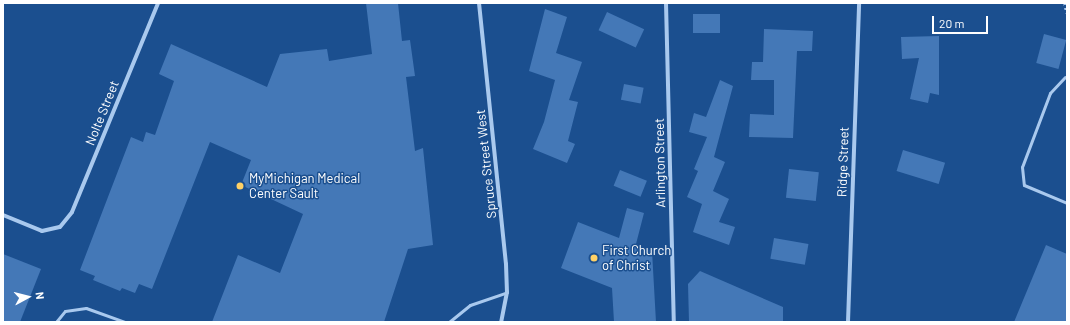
<!DOCTYPE html>
<style>
body{margin:0}
#map{position:relative;width:1070px;height:325px;overflow:hidden;background:#1b4f8f;font-family:Barlow,sans-serif}
div>[style]{position:absolute}
.building>*{inset:0;background:#4478b7;transform-origin:0 0}
.path>*{height:2.5px;margin-top:-1.25px;transform-origin:0;background:repeating-linear-gradient(90deg,#a9c9ee 0 2px,transparent 0 5px)}
.lane>*{height:3px;margin:-1.5px;padding:0 1.5px;transform-origin:1.5px;border-radius:1.5px;background:#a9c9ee}
.street>*{height:4px;margin:-2px;padding:0 2px;transform-origin:2px;border-radius:2px;background:#a9c9ee}
.dots>*{width:11px;height:11px;translate:-50% -50%;box-sizing:border-box;border:2px solid #1b4f8f;border-radius:50%}
span{translate:-50% -50%;white-space:nowrap;text-align:center;line-height:1.15;-webkit-text-stroke:3px #1b4f8f;paint-order:stroke}
.street-label{font-size:13px;color:#fff}
.poi-label{font-size:13px;color:#fff}
.left{translate:0 -50%;text-align:left}
.frame{position:absolute;inset:0;border:4px solid #fff;pointer-events:none}
.north{position:absolute;left:8px;top:277px;width:40px;height:40px;-webkit-text-stroke:3px #1b4f8f;paint-order:stroke;rotate:83deg;font-size:11px;font-weight:700;line-height:16px;text-align:center;color:#fff}
.north::after{content:'';display:block;margin:auto;width:14px;height:18px;background:#fff;clip-path:polygon(50% 0,100% 100%,50% 72%,0 100%)}
.scale{position:absolute;left:932px;top:16px;width:56px;height:18px;box-sizing:border-box;border:2px solid #fff;border-top:0;padding-left:5px;font-size:12px;line-height:14px;white-space:nowrap;color:#fff;-webkit-text-stroke:3px #1b4f8f;paint-order:stroke}
</style>
<div id="map">
<div class="building">
<div style="clip-path:polygon(366px 3px,398px 3px,402px 41px,410px 40px,415px 76px,406px 77px,415px 151px,423px 148px,433px 245px,408px 249px,384px 322px,212px 322px,238px 255px,280px 273px,303px 214px,241px 185px,251px 160px,210px 142px,152px 289px,139px 284px,135px 293px,122px 288px,120px 291px,93px 280px,95px 276px,80px 270px,131px 137px,143px 142px,146px 132px,155px 135px,174px 81px,159px 74px,171px 44px,267px 87px,280px 54px,327px 49px,329px 61px,372px 54px)"></div>
<div style="clip-path:polygon(545px 9px,567px 17px,556px 53px,582px 62px,569px 100px,578px 102px,568px 141px,575px 144px,567px 163px,533px 149px,544px 122px,555px 80px,529px 71px)"></div>
<div style="left:607px;top:12px;width:41px;height:20px;rotate:25deg"></div>
<div style="left:693px;top:14px;width:27px;height:19px"></div>
<div style="clip-path:polygon(764px 29px,813px 31px,812px 51px,797px 51px,793px 138px,749px 137px,750px 114px,774px 115px,774px 80px,751px 80px,752px 62px,763px 62px)"></div>
<div style="left:1044px;top:34px;width:23px;height:30px;rotate:15deg"></div>
<div style="clip-path:polygon(939px 36px,939px 95px,930px 93px,928px 103px,910px 99px,919px 58px,902px 59px,901px 37px)"></div>
<div style="clip-path:polygon(720px 80px,733px 86px,714px 157px,725px 162px,713px 191px,729px 199px,719px 222px,735px 227px,729px 245px,693px 232px,702px 204px,687px 197px,698px 171px,694px 169px,707px 137px,689px 132px,694px 113px,706px 117px)"></div>
<div style="left:624px;top:84px;width:20px;height:16px;rotate:11deg"></div>
<div style="left:903px;top:150px;width:44px;height:22px;rotate:17deg"></div>
<div style="left:789px;top:169px;width:30px;height:29px;rotate:6deg"></div>
<div style="left:620px;top:170px;width:29px;height:17px;rotate:22deg"></div>
<div style="clip-path:polygon(627px 208px,644px 213px,636px 244px,652px 251px,656px 322px,614px 322px,612px 288px,561px 268px,578px 222px,619px 238px)"></div>
<div style="left:774px;top:238px;width:35px;height:21px;rotate:10deg"></div>
<div style="clip-path:polygon(1046px 245px,1067px 254px,1067px 322px,1014px 322px)"></div>
<div style="clip-path:polygon(3px 254px,41px 269px,20px 322px,3px 322px)"></div>
<div style="clip-path:polygon(700px 271px,783px 307px,783px 322px,689px 322px,688px 284px)"></div>
</div>
<div class="path">
<div style="left:1065px;top:3px;width:10px;rotate:79deg"></div>
</div>
<div class="lane">
<div style="left:1065px;top:77px;width:22px;rotate:133deg"></div>
<div style="left:1050px;top:93px;width:79px;rotate:110.7deg"></div>
<div style="left:1022px;top:167px;width:18px;rotate:84deg"></div>
<div style="left:1024px;top:185px;width:47px;rotate:22.7deg"></div>
<div style="left:56px;top:322px;width:14px;rotate:-51deg"></div>
<div style="left:65px;top:311px;width:21px;rotate:-8deg"></div>
<div style="left:86px;top:308px;width:41px;rotate:19.7deg"></div>
<div style="left:449px;top:322px;width:27px;rotate:-39deg"></div>
<div style="left:470px;top:305px;width:39px;rotate:-19deg"></div>
</div>
<div class="street">
<div style="left:479px;top:3px;width:262px;rotate:84.1deg"></div>
<div style="left:506px;top:264px;width:28px;rotate:88deg"></div>
<div style="left:507px;top:292px;width:31px;rotate:101deg"></div>
<div style="left:666px;top:3px;width:319px;rotate:88.6deg"></div>
<div style="left:3px;top:215px;width:42px;rotate:22.3deg"></div>
<div style="left:42px;top:231px;width:18px;rotate:-13deg"></div>
<div style="left:60px;top:227px;width:19px;rotate:-51deg"></div>
<div style="left:72px;top:212px;width:226px;rotate:-67.6deg"></div>
<div style="left:848px;top:322px;width:319px;rotate:-88deg"></div>
</div>
<div class="dots">
<div style="left:240px;top:186px;background:#ffd166"></div>
<div style="left:594px;top:258px;background:#ffd166"></div>
</div>
<div class="street-label">
<span style="left:102px;top:113px;rotate:-68deg">Nolte Street</span>
<span style="left:843px;top:162px;rotate:-88deg">Ridge Street</span>
<span style="left:660px;top:163px;rotate:-91deg">Arlington Street</span>
<span style="left:486px;top:164px;rotate:-96deg">Spruce Street West</span>
</div>
<div class="poi-label">
<span class="left" style="left:249px;top:186px">MyMichigan Medical<br>Center Sault</span>
<span class="left" style="left:602px;top:258px">First Church<br>of Christ</span>
</div>
<div class="frame"></div>
<div class="north">N</div>
<div class="scale">20 m</div>
</div>
